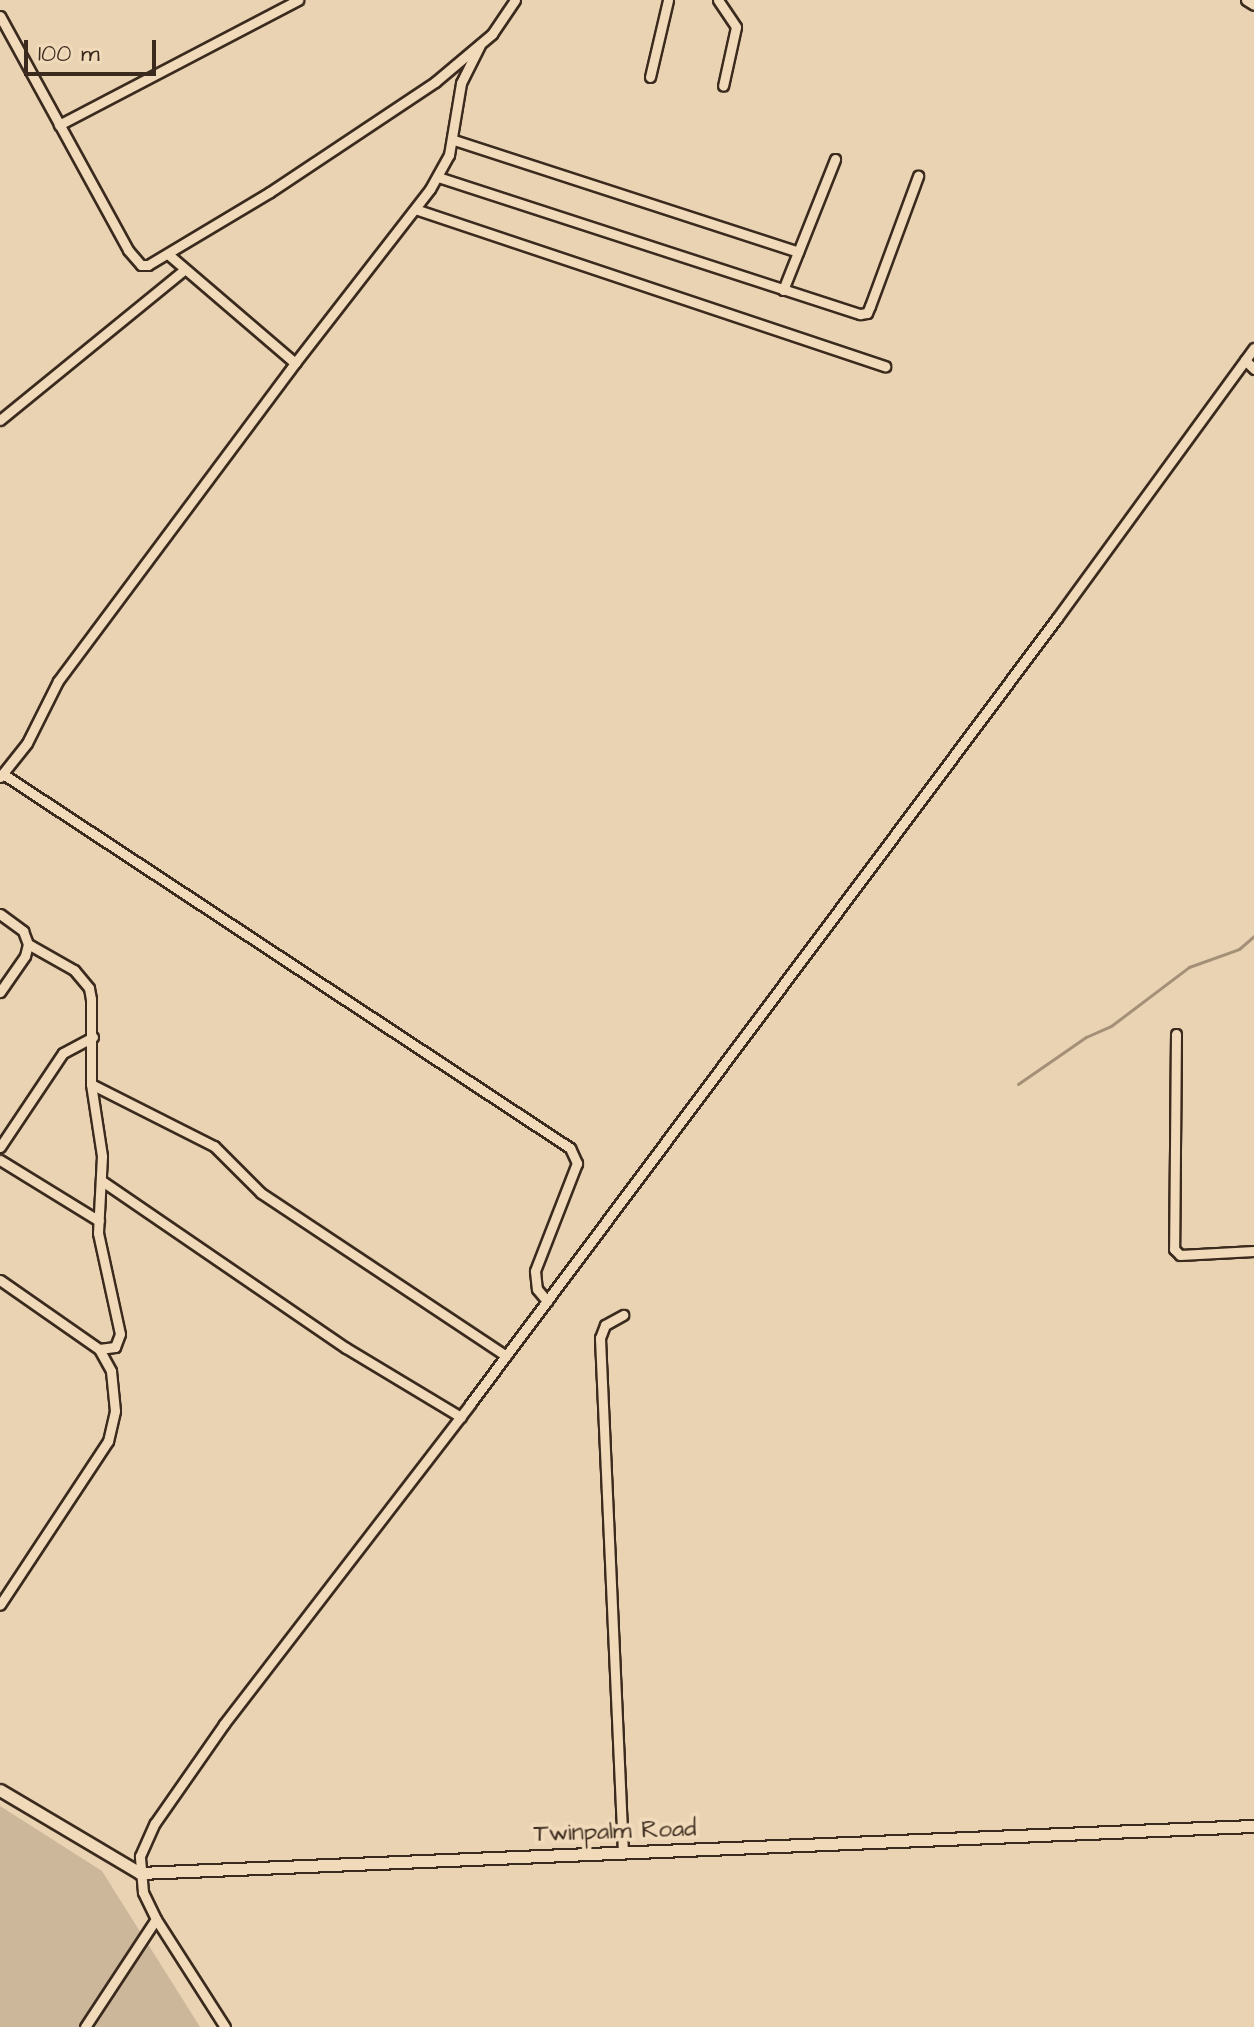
<!DOCTYPE html>
<style>
body{margin:0}
#map{position:relative;width:1254px;height:2027px;overflow:hidden;background:#e9d3b3;font-family:"Architects Daughter",sans-serif}
div>[style]{position:absolute}
.green>*{inset:0;background:#ccb79a}
.stream>*{height:3px;margin:-1.5px;padding:0 1.5px;transform-origin:1.5px;border-radius:1.5px;background:#a49077}
.roads{filter:drop-shadow(2px 0 #3b2a1e) drop-shadow(-2px 0 #3b2a1e) drop-shadow(0 2px #3b2a1e) drop-shadow(0 -2px #3b2a1e)}
.minor>*{height:9px;margin:-4.5px;padding:0 4.5px;transform-origin:4.5px;border-radius:4.5px;background:#f0dab9}
.major>*{height:11px;margin:-5.5px;padding:0 5.5px;transform-origin:5.5px;border-radius:5.5px;background:#f0dab9}
span{translate:-50% -50%;white-space:nowrap;text-align:center;line-height:1.15;-webkit-text-stroke:8px #f0dab9;paint-order:stroke}
.street-label{font-size:24px;color:#3b2a1e}
.scale{position:absolute;left:24px;top:40px;width:132px;height:36px;box-sizing:border-box;border:4px solid #3b2a1e;border-top:0;padding-left:10px;font-size:24px;line-height:28px;white-space:nowrap;color:#3b2a1e;-webkit-text-stroke:6px #f0dab9;paint-order:stroke}
</style>
<div id="map">
<div class="green">
<div style="clip-path:polygon(0 1806px,102px 1871px,200px 2027px,0 2027px)"></div>
</div>
<div class="stream">
<div style="left:1018px;top:1084px;width:83px;rotate:-34.7deg"></div>
<div style="left:1086px;top:1037px;width:27px;rotate:-24deg"></div>
<div style="left:1111px;top:1026px;width:98px;rotate:-37.1deg"></div>
<div style="left:1189px;top:967px;width:53px;rotate:-19.8deg"></div>
<div style="left:1239px;top:949px;width:20px;rotate:-41deg"></div>
</div>
<div class="roads">
<div class="minor">
<div style="left:718px;top:0;width:32px;rotate:56deg"></div>
<div style="left:736px;top:27px;width:60px;rotate:102.4deg"></div>
<div style="left:1246px;top:0;width:9px;rotate:32deg"></div>
<div style="left:0;top:16px;width:267px;rotate:61.3deg"></div>
<div style="left:128px;top:250px;width:20px;rotate:49deg"></div>
<div style="left:141px;top:265px;width:7px"></div>
<div style="left:148px;top:265px;width:142px;rotate:-30.9deg"></div>
<div style="left:270px;top:192px;width:198px;rotate:-33.7deg"></div>
<div style="left:435px;top:82px;width:75px;rotate:-40.1deg"></div>
<div style="left:492px;top:34px;width:41px;rotate:-55.9deg"></div>
<div style="left:650px;top:77px;width:79px;rotate:-76.8deg"></div>
<div style="left:59px;top:125px;width:270px;rotate:-27.6deg"></div>
<div style="left:454px;top:140px;width:362px;rotate:18deg"></div>
<div style="left:438px;top:177px;width:444px;rotate:18deg"></div>
<div style="left:860px;top:314px;width:7px;rotate:-8deg"></div>
<div style="left:867px;top:313px;width:8px;rotate:-67deg"></div>
<div style="left:870px;top:306px;width:139px;rotate:-69.7deg"></div>
<div style="left:415px;top:209px;width:496px;rotate:18.5deg"></div>
<div style="left:169px;top:255px;width:166px;rotate:40.6deg"></div>
<div style="left:783px;top:290px;width:141px;rotate:-68.3deg"></div>
<div style="left:1245px;top:360px;width:13px;rotate:45deg"></div>
<div style="left:0;top:420px;width:237px;rotate:-39.2deg"></div>
<div style="left:3px;top:774px;width:679px;rotate:33.41deg"></div>
<div style="left:570px;top:1148px;width:17px;rotate:65deg"></div>
<div style="left:577px;top:1163px;width:116px;rotate:111.3deg"></div>
<div style="left:535px;top:1271px;width:18px;rotate:84deg"></div>
<div style="left:537px;top:1289px;width:16px;rotate:50deg"></div>
<div style="left:0;top:777px;width:43px;rotate:-51.5deg"></div>
<div style="left:27px;top:743px;width:69px;rotate:-63.4deg"></div>
<div style="left:58px;top:681px;width:397px;rotate:-53.3deg"></div>
<div style="left:295px;top:363px;width:220px;rotate:-52.2deg"></div>
<div style="left:430px;top:189px;width:39px;rotate:-61deg"></div>
<div style="left:449px;top:155px;width:73px;rotate:-80.5deg"></div>
<div style="left:461px;top:83px;width:42px;rotate:-63.4deg"></div>
<div style="left:0;top:914px;width:29px;rotate:36deg"></div>
<div style="left:23px;top:931px;width:14px;rotate:69deg"></div>
<div style="left:28px;top:944px;width:12px;rotate:104deg"></div>
<div style="left:25px;top:956px;width:44px;rotate:124.8deg"></div>
<div style="left:28px;top:944px;width:53px;rotate:29.5deg"></div>
<div style="left:74px;top:970px;width:23px;rotate:50deg"></div>
<div style="left:89px;top:988px;width:11px;rotate:80deg"></div>
<div style="left:91px;top:999px;width:85px;rotate:90deg"></div>
<div style="left:91px;top:1084px;width:73px;rotate:81.3deg"></div>
<div style="left:102px;top:1156px;width:77px;rotate:93deg"></div>
<div style="left:98px;top:1233px;width:103px;rotate:77.7deg"></div>
<div style="left:120px;top:1334px;width:14px;rotate:111deg"></div>
<div style="left:115px;top:1347px;width:16px;rotate:173deg"></div>
<div style="left:1176px;top:1034px;width:215px;rotate:90.5deg"></div>
<div style="left:1174px;top:1249px;width:8px;rotate:45deg"></div>
<div style="left:1180px;top:1255px;width:74px;rotate:-3.1deg"></div>
<div style="left:91px;top:1084px;width:138px;rotate:26.8deg"></div>
<div style="left:214px;top:1146px;width:66px;rotate:45deg"></div>
<div style="left:261px;top:1193px;width:294px;rotate:33.6deg"></div>
<div style="left:0;top:1147px;width:113px;rotate:-56.2deg"></div>
<div style="left:63px;top:1053px;width:34px;rotate:-28deg"></div>
<div style="left:0;top:1160px;width:116px;rotate:31.6deg"></div>
<div style="left:102px;top:1181px;width:296px;rotate:34.4deg"></div>
<div style="left:346px;top:1348px;width:134px;rotate:31deg"></div>
<div style="left:0;top:1280px;width:121px;rotate:34.9deg"></div>
<div style="left:99px;top:1349px;width:25px;rotate:61deg"></div>
<div style="left:111px;top:1371px;width:40px;rotate:84.3deg"></div>
<div style="left:115px;top:1411px;width:31px;rotate:103deg"></div>
<div style="left:108px;top:1441px;width:196px;rotate:123.4deg"></div>
<div style="left:623px;top:1853px;width:516px;rotate:-92.56deg"></div>
<div style="left:600px;top:1338px;width:14px;rotate:-69deg"></div>
<div style="left:605px;top:1325px;width:21px;rotate:-29deg"></div>
<div style="left:85px;top:2027px;width:129px;rotate:-56.7deg"></div>
<div style="left:225px;top:2027px;width:128px;rotate:-122.6deg"></div>
<div style="left:156px;top:1919px;width:30px;rotate:-116deg"></div>
<div style="left:143px;top:1892px;width:36px;rotate:-95deg"></div>
<div style="left:140px;top:1856px;width:36px;rotate:-66deg"></div>
<div style="left:155px;top:1823px;width:121px;rotate:-55.1deg"></div>
<div style="left:224px;top:1724px;width:404px;rotate:-52.4deg"></div>
<div style="left:470px;top:1404px;width:981px;rotate:-53.25deg"></div>
<div style="left:1057px;top:618px;width:334px;rotate:-53.9deg"></div>
</div>
<div class="major">
<div style="left:0;top:1790px;width:163px;rotate:30.7deg"></div>
<div style="left:140px;top:1873px;width:1115px;rotate:-2.42deg"></div>
</div>
</div>
<div class="street-label">
<span style="left:615px;top:1832px;rotate:-2deg">Twinpalm Road</span>
</div>
<div class="scale">100 m</div>
</div>
